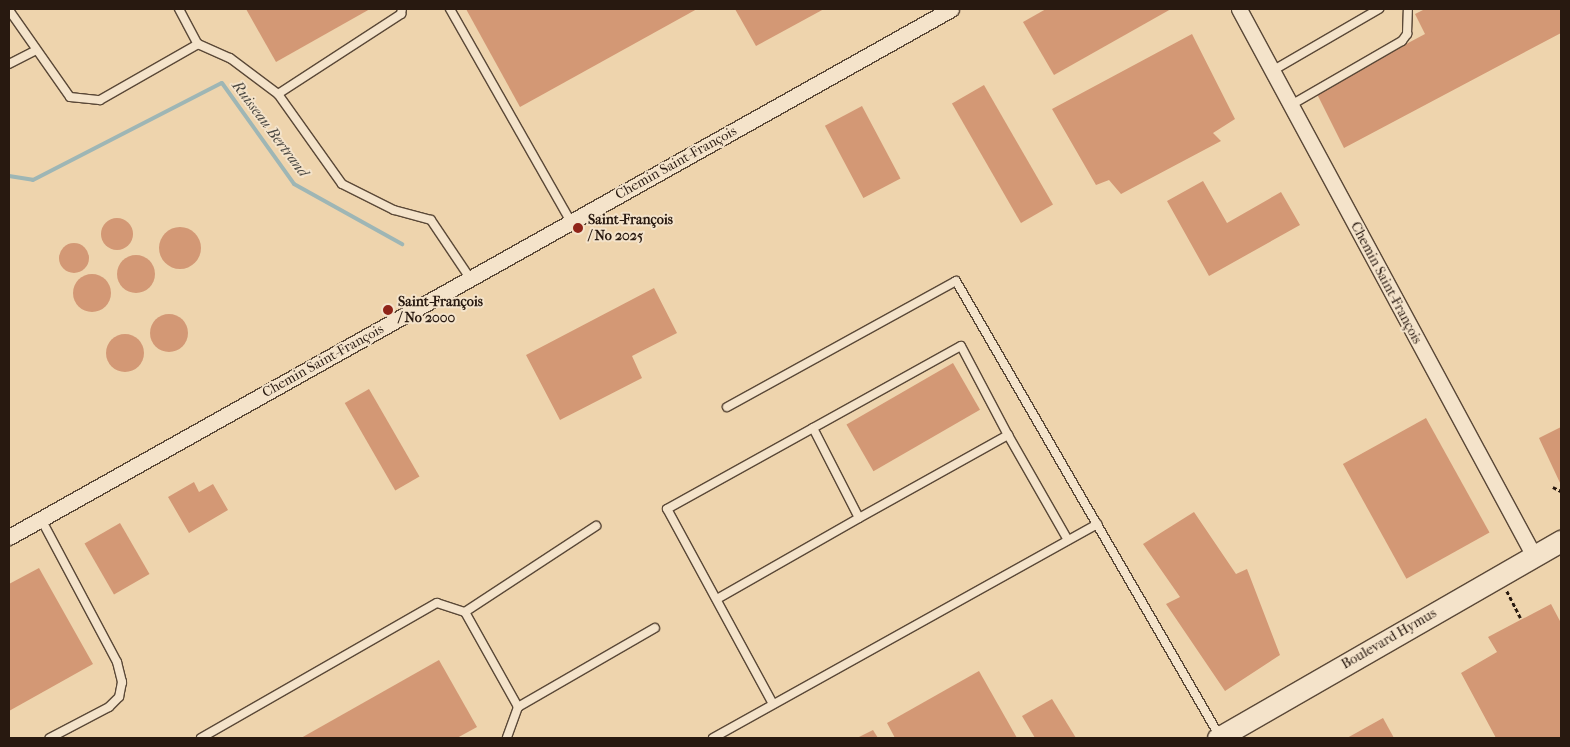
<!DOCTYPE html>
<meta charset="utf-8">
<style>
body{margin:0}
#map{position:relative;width:1570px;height:747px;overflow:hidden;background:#eed4ad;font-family:"IM FELL French Canon",serif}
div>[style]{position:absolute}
.stream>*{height:4px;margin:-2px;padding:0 2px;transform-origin:2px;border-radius:2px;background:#9eb6b5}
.building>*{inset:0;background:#d39875;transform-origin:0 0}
.round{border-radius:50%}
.path>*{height:2.5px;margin-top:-1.25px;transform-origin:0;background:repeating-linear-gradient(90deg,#281910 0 4px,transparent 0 6.5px)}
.roads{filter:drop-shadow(1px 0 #5a4837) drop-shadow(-1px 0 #5a4837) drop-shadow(0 1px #5a4837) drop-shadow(0 -1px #5a4837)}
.lane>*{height:8px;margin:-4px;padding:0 4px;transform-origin:4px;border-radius:4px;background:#f4e3ca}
.street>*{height:15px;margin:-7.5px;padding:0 7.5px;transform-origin:7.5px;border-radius:7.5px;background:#f4e3ca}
.secondary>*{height:21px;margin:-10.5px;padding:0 10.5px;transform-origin:10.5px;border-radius:10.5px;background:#f4e3ca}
.dots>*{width:14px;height:14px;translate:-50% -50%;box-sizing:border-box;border:2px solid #f4e3ca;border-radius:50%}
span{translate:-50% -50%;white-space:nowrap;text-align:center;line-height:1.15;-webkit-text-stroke:4px #f4e3ca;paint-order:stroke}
.street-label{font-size:14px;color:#281910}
.poi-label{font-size:14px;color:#281910;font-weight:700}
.left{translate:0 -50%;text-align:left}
.water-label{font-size:15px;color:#4b4842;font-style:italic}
.frame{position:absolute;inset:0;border:10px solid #281910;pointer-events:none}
</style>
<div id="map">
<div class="stream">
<div style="left:9px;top:176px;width:24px;rotate:9deg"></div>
<div style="left:33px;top:180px;width:212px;rotate:-27.2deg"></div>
<div style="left:222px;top:83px;width:124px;rotate:54.5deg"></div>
<div style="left:294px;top:184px;width:124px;rotate:29.1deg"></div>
</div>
<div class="building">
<div style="clip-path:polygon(246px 9px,370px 9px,276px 62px)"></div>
<div style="clip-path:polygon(466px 9px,697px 9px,520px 107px)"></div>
<div style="clip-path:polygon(735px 9px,824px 9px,756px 46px)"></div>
<div style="clip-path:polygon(1046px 9px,1171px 9px,1054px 75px,1023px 22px)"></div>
<div style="clip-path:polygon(1425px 9px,1561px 9px,1561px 33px,1344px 148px,1316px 92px,1425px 34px,1415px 14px)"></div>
<div style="clip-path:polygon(1192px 34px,1235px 119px,1213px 133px,1221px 141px,1121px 194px,1109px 180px,1096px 185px,1052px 109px)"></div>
<div style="left:984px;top:85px;width:138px;height:37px;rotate:60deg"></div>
<div style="left:862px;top:106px;width:82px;height:42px;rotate:62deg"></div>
<div style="clip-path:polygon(1203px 181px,1227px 223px,1281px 192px,1300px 225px,1209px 276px,1167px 201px)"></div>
<div class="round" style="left:101px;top:218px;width:32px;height:32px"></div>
<div class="round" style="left:159px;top:227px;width:42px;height:42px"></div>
<div class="round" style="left:59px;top:243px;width:30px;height:30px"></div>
<div class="round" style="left:117px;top:255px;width:38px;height:38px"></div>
<div class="round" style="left:73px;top:274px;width:38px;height:38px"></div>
<div style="clip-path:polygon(654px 288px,677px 333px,632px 356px,642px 378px,560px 420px,526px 355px)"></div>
<div class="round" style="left:150px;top:314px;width:38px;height:38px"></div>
<div class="round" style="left:106px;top:334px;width:38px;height:38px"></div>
<div style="left:953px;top:363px;width:54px;height:123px;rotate:60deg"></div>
<div style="left:369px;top:389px;width:101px;height:28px;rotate:60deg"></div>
<div style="left:1426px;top:418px;width:131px;height:95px;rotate:61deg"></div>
<div style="clip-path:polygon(1561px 427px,1561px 485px,1539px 438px)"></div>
<div style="clip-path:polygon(194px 482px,199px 492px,213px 484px,228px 510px,189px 533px,168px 497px)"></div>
<div style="clip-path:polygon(1194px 512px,1236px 574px,1247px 569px,1280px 655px,1225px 691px,1166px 604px,1180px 597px,1143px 544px)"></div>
<div style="left:120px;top:523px;width:59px;height:41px;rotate:60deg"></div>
<div style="clip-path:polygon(39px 568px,93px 664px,9px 711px,9px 584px)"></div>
<div style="clip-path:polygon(1551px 604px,1561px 623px,1561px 738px,1496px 738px,1461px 673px,1497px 652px,1488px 637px)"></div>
<div style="clip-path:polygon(439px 660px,477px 727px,457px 738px,301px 738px)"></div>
<div style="clip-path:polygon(979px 671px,1017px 738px,895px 738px,887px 723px)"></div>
<div style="clip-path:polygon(1052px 699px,1076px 738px,1035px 738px,1022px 716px)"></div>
<div style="clip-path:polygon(1383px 718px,1394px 738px,1347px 738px)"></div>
<div style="clip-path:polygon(873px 730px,878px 738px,857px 738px)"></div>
</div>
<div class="path">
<div style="left:1553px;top:487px;width:9px;rotate:27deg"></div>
<div style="left:1507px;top:591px;width:30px;rotate:63deg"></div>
</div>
<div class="roads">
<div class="lane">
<div style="left:179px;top:9px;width:40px;rotate:62deg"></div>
<div style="left:450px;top:9px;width:245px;rotate:60.4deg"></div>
<div style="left:9px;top:10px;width:106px;rotate:55deg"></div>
<div style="left:70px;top:97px;width:30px;rotate:6deg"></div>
<div style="left:100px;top:100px;width:113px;rotate:-29.7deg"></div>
<div style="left:198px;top:44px;width:35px;rotate:24deg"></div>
<div style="left:230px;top:58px;width:60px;rotate:36.9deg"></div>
<div style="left:278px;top:94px;width:110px;rotate:54.6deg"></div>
<div style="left:342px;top:184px;width:58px;rotate:26.6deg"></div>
<div style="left:394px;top:210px;width:38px;rotate:15deg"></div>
<div style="left:431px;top:220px;width:70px;rotate:56.1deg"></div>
<div style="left:9px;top:64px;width:28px;rotate:-27deg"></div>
<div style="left:1272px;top:71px;width:124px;rotate:-30.1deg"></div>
<div style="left:278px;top:94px;width:147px;rotate:-33deg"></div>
<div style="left:401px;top:14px;width:5px;rotate:-79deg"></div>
<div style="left:1291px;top:105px;width:128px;rotate:-30deg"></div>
<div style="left:1402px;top:41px;width:9px;rotate:-54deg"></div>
<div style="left:1407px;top:34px;width:25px;rotate:-88deg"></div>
<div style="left:727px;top:407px;width:261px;rotate:-28.8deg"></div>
<div style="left:956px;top:281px;width:525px;rotate:59.92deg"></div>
<div style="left:813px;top:428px;width:169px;rotate:-29deg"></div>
<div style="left:961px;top:346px;width:101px;rotate:62.2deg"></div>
<div style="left:41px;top:519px;width:162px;rotate:62deg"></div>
<div style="left:117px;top:662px;width:21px;rotate:76deg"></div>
<div style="left:122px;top:682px;width:15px;rotate:101deg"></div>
<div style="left:119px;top:697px;width:14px;rotate:135deg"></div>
<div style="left:109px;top:707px;width:67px;rotate:152.3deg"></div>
<div style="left:717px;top:599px;width:163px;rotate:-29.7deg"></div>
<div style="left:465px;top:612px;width:157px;rotate:-33.3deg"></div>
<div style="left:773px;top:704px;width:222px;rotate:-118.5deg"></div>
<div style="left:667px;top:509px;width:167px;rotate:-29deg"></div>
<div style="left:813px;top:428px;width:101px;rotate:62.9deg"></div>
<div style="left:859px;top:518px;width:171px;rotate:-29.1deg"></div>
<div style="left:1008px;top:435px;width:121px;rotate:60.3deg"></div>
<div style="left:518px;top:707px;width:158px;rotate:-30deg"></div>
<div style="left:201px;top:738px;width:272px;rotate:-29.8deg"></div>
<div style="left:437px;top:603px;width:29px;rotate:18deg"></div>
<div style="left:465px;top:612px;width:109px;rotate:60.8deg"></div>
<div style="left:518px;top:707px;width:33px;rotate:110deg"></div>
<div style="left:713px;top:738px;width:440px;rotate:-29.1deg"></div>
</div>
<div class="street">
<div style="left:1239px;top:9px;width:621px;rotate:61.66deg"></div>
<div style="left:9px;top:537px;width:1080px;rotate:-29.27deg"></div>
</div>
<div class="secondary">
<div style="left:1218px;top:738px;width:396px;rotate:-29.9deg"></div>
</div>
</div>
<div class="dots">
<div style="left:578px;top:228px;background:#8f2418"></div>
<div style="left:388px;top:310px;background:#8f2418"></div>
</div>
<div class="street-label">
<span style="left:676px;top:163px;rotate:-29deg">Chemin Saint-François</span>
<span style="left:1386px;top:283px;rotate:62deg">Chemin Saint-François</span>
<span style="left:323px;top:361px;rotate:-29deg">Chemin Saint-François</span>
<span style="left:1389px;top:639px;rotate:-30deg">Boulevard Hymus</span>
</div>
<div class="poi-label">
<span class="left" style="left:588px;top:228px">Saint-François<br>/ No 2025</span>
<span class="left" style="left:398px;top:310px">Saint-François<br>/ No 2000</span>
</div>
<div class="water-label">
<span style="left:270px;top:129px;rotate:53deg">Ruisseau Bertrand</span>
</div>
<div class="frame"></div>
</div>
